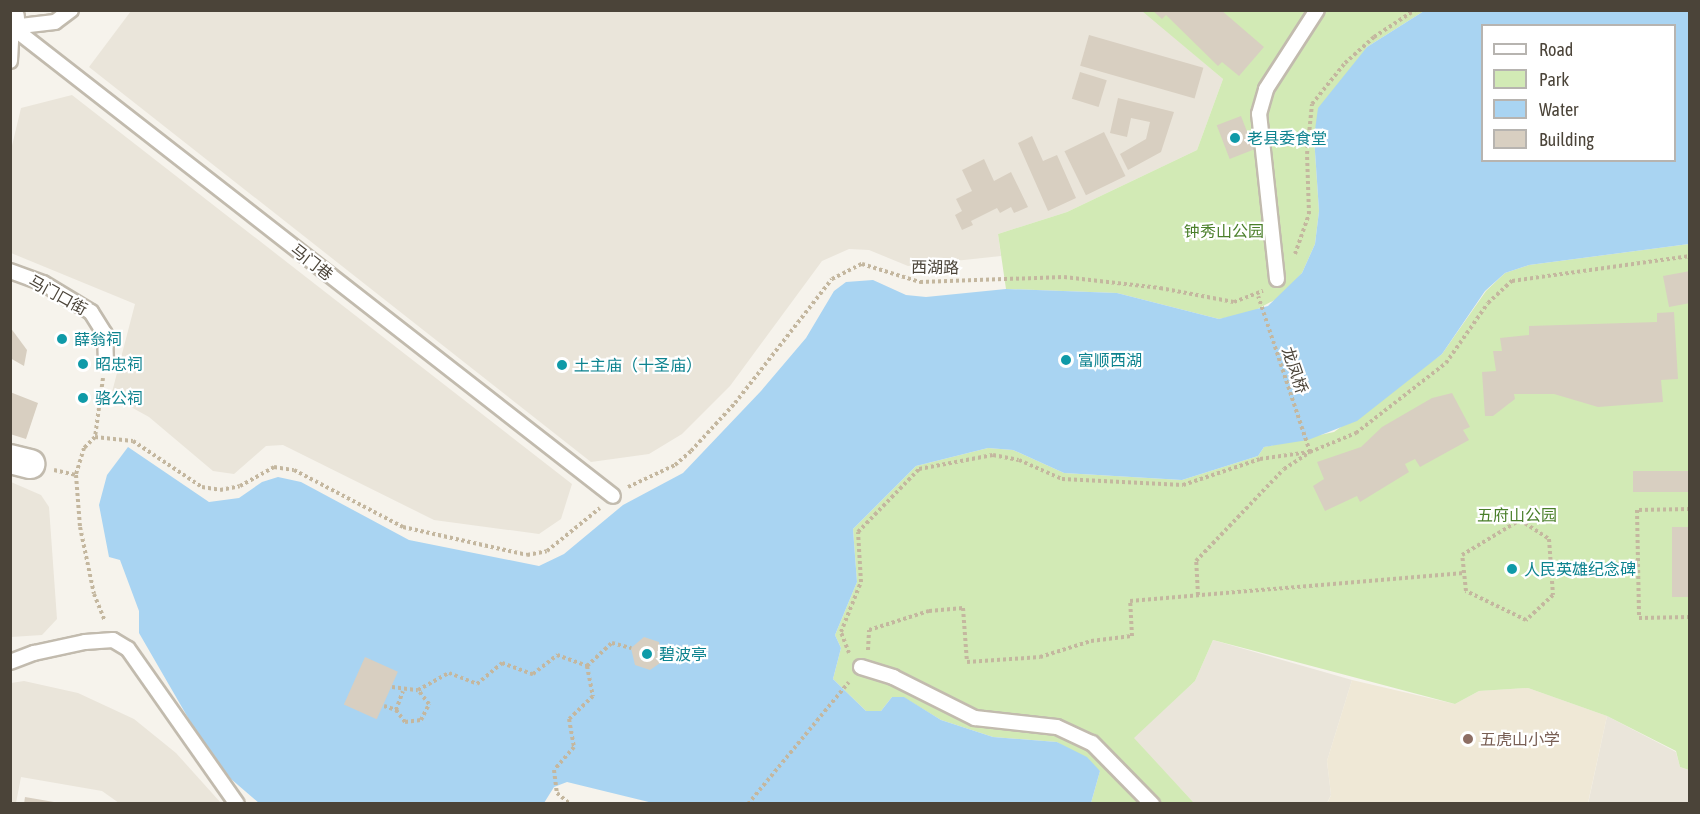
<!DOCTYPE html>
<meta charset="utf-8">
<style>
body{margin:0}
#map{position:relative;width:1700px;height:814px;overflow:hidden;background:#f6f3ec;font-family:"Asap Condensed","Noto Sans SC",sans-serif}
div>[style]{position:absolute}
.residential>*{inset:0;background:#eae5da}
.education>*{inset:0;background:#efe8d6}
.green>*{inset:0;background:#d2eab5}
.water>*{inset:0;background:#a9d4f2}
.building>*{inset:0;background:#d8cfc1;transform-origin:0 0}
.path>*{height:4px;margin-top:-2px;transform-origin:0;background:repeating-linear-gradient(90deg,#c4b79f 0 3px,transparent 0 6px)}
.roads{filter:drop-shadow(2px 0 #c2bbae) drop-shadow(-2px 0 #c2bbae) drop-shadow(0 2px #c2bbae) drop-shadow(0 -2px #c2bbae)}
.lane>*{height:14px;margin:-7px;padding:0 7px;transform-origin:7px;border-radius:7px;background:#fff}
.street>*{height:28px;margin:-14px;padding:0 14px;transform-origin:14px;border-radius:14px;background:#fff}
.dots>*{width:16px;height:16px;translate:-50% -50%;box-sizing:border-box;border:3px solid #fff;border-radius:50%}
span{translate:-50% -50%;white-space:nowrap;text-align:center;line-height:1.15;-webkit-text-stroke:4.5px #fff;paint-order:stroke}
.culture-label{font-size:16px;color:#0d838f}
.left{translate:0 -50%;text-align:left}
.park-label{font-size:16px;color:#4a7f2a}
.street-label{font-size:16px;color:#4b4439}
.education-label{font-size:16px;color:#785e54}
.frame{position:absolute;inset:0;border:12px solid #4b4439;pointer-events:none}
.legend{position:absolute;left:1481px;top:24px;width:195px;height:138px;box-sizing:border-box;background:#fff;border:2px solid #b7b4b0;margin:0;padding:8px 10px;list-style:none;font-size:18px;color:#4b4439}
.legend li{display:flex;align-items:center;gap:12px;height:30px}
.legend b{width:30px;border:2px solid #b7b4b0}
</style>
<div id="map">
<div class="residential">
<div style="clip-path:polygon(1142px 10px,1223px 79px,1197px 150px,1067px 212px,998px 234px,1001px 256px,908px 266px,869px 250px,849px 249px,822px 261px,730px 386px,682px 434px,649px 454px,591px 462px,89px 67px,131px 11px)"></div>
<div style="clip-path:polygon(72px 95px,572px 484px,561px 519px,539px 534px,434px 520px,283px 445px,266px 446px,234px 474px,213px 471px,149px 417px,111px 396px,135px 304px,11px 253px,11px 150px,21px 108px)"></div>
<div style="clip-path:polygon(11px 482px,41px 495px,49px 507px,57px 619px,42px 635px,11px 637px)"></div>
<div style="clip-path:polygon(1213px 640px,1352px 680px,1327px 761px,1331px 795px,1327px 803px,1194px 803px,1133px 738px,1195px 681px)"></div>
<div style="clip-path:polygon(24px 681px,78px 693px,134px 719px,176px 753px,221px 803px,119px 803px,102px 791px,21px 777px,16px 803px,11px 803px,11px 683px)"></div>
<div style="clip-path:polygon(1607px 716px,1676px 752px,1680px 767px,1689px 770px,1689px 803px,1588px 804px)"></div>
</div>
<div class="education">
<div style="clip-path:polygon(1352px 680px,1455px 704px,1479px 691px,1528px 688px,1607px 716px,1588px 803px,1327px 804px,1331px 795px,1327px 761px)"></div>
</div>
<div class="green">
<div style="clip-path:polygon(1142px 11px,1424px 11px,1367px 47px,1314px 137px,1319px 211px,1315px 244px,1302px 273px,1282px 296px,1250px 313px,1219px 319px,1117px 293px,1006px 289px,998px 234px,1067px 212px,1197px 150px,1223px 79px)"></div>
<div style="clip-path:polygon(1689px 244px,1689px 770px,1680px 767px,1676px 751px,1607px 716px,1528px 688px,1479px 691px,1455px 704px,1213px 640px,1195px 681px,1134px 738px,1194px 803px,1091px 803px,1100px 771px,1057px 742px,993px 737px,941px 720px,903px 697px,892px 697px,881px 711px,866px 711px,833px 679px,841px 648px,835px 635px,857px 582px,853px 529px,916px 466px,988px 448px,1013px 450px,1064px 473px,1182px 480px,1258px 456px,1264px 447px,1334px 432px,1442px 354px,1486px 291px,1505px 273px,1529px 265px)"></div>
</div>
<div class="water">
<div style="clip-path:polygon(evenodd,1424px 11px,1689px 11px,1689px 244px,1529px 265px,1505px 273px,1485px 291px,1442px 354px,1357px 421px,1308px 440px,1264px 447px,1258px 456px,1182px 480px,1064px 473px,1013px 450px,988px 448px,916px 466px,853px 529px,857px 582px,835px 635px,841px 648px,833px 679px,866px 711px,881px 711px,892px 697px,904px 697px,941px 720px,993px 737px,1057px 742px,1087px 757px,1100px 771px,1091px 803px,657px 804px,567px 782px,554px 787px,544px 803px,259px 803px,231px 779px,198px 735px,139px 633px,139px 611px,120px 560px,109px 557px,99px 505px,107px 475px,128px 447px,209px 502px,239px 498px,262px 482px,278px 477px,301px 482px,409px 540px,539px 566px,564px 554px,623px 505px,683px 473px,761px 391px,806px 338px,834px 291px,846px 282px,873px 280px,906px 295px,926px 297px,1006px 289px,1117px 293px,1219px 319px,1268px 306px,1302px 273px,1315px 244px,1319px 211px,1314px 137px,1318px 108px,1367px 47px,1424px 11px,1482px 26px,1674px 26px,1674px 160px,1482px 160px,1482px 26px)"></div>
</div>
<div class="building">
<div style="clip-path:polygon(1152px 10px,1221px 10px,1264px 47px,1239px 76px,1222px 62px,1218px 66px,1166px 15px,1162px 19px)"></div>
<div style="left:1089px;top:35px;width:119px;height:32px;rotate:16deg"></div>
<div style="left:1080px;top:72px;width:28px;height:28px;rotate:17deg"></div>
<div style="clip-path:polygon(1118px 98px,1174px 112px,1161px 152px,1128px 170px,1120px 154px,1146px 139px,1150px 122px,1131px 118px,1127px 137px,1110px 133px)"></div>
<div style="left:1241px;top:116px;width:36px;height:26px;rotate:69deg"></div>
<div style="left:1104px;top:132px;width:49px;height:44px;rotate:64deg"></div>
<div style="clip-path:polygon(1032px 136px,1043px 161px,1057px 155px,1076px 198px,1048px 211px,1018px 143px)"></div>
<div style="clip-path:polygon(984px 159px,994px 181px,1011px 172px,1028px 207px,1014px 213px,1011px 207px,1000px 213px,997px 208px,971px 221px,973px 225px,962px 230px,955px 215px,962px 211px,956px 199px,972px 191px,962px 170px)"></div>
<div style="clip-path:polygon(1690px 271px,1690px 303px,1669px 307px,1663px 276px)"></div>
<div style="clip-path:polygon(1674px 312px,1678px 379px,1661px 380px,1663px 402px,1598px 407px,1554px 394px,1514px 394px,1515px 399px,1493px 416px,1485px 416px,1482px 372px,1496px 371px,1493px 351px,1502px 351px,1500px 338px,1529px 335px,1529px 326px,1657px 322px,1657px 313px)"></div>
<div style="clip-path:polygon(10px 327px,27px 350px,24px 366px,10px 358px)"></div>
<div style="clip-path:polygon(10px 392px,38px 403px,26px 439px,10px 434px)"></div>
<div style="clip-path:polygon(1452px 393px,1470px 427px,1463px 430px,1469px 440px,1420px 467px,1415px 459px,1405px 464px,1409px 472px,1360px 502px,1357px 496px,1325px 511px,1313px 486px,1324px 479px,1317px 462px,1361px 447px,1382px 427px,1432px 398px)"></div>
<div style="left:1690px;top:471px;width:21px;height:57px;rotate:90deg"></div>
<div style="left:1672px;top:527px;width:18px;height:70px"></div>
<div style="clip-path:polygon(644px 637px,659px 642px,663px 661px,650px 670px,635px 665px,631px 648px)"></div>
<div style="left:365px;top:657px;width:36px;height:52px;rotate:24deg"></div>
<div style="clip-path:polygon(25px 797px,54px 802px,54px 804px,24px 804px)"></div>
</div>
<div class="path">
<div style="left:1295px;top:254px;width:42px;rotate:-70.7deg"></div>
<div style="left:1309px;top:214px;width:60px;rotate:-91.9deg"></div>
<div style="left:1307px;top:154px;width:50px;rotate:-84.3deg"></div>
<div style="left:1312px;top:104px;width:53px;rotate:-51.2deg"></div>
<div style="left:1345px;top:63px;width:39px;rotate:-42deg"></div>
<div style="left:1374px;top:37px;width:49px;rotate:-33.4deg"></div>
<div style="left:103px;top:378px;width:60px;rotate:97.7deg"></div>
<div style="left:95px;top:437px;width:16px;rotate:135deg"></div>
<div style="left:84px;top:448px;width:28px;rotate:107deg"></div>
<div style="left:76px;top:475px;width:52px;rotate:85.6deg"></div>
<div style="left:80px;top:527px;width:68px;rotate:78.2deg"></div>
<div style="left:94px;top:594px;width:29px;rotate:68deg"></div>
<div style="left:95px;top:437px;width:38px;rotate:6deg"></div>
<div style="left:133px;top:441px;width:83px;rotate:33.7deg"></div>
<div style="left:202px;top:487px;width:18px;rotate:9deg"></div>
<div style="left:220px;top:490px;width:20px;rotate:-11deg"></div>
<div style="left:240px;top:486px;width:39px;rotate:-29deg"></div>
<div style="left:274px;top:467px;width:20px;rotate:9deg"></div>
<div style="left:294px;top:470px;width:123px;rotate:27.6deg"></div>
<div style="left:403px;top:527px;width:127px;rotate:12.7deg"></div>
<div style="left:527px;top:555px;width:20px;rotate:-11deg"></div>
<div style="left:547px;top:551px;width:68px;rotate:-39.1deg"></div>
<div style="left:54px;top:470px;width:23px;rotate:13deg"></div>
<div style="left:628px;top:487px;width:52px;rotate:-25.1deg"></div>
<div style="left:675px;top:465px;width:21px;rotate:-41deg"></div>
<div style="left:691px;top:451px;width:65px;rotate:-47.5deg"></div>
<div style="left:735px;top:403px;width:157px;rotate:-52deg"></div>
<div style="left:832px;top:279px;width:34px;rotate:-27deg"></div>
<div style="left:862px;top:264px;width:61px;rotate:17.2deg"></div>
<div style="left:920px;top:282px;width:144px;rotate:-2deg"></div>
<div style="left:1064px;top:277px;width:97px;rotate:6.5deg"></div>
<div style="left:1160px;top:288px;width:75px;rotate:10.7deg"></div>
<div style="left:1234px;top:302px;width:31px;rotate:-21deg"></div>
<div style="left:1690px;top:509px;width:53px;rotate:178.9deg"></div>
<div style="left:1637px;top:510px;width:108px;rotate:88.9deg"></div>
<div style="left:1639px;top:618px;width:51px;rotate:-1.1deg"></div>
<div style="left:1520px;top:520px;width:35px;rotate:33deg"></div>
<div style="left:1549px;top:539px;width:56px;rotate:85.9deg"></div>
<div style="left:1553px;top:595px;width:37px;rotate:137deg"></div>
<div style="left:1526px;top:620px;width:67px;rotate:-154.2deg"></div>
<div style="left:1466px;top:591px;width:36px;rotate:-96deg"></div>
<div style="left:1462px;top:555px;width:68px;rotate:-31.1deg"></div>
<div style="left:1552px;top:568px;width:86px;rotate:-3.3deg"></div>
<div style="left:1198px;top:595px;width:34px;rotate:-93deg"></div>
<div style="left:1196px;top:561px;width:127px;rotate:-46.3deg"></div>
<div style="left:1284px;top:469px;width:31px;rotate:-33deg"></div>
<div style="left:1310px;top:452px;width:164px;rotate:-108.4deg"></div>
<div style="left:868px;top:650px;width:20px;rotate:-87deg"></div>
<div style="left:869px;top:630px;width:63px;rotate:-17.6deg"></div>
<div style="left:929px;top:611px;width:34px;rotate:-5deg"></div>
<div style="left:963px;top:608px;width:54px;rotate:85.8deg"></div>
<div style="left:967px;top:662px;width:73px;rotate:-3.9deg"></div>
<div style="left:1040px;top:657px;width:53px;rotate:-17.4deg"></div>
<div style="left:1091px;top:641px;width:41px;rotate:-7deg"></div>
<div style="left:1132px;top:636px;width:35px;rotate:-93deg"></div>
<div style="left:1130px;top:601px;width:335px;rotate:-4.8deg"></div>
<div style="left:849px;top:653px;width:22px;rotate:-111deg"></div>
<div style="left:841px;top:632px;width:54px;rotate:-68.2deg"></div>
<div style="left:861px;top:582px;width:50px;rotate:-93.4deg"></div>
<div style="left:858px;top:532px;width:88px;rotate:-45.9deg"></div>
<div style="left:919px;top:469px;width:75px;rotate:-10.7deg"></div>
<div style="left:993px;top:455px;width:26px;rotate:11deg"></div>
<div style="left:1019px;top:460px;width:47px;rotate:23.8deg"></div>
<div style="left:1062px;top:479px;width:121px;rotate:2.8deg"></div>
<div style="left:1183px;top:485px;width:81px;rotate:-18.7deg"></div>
<div style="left:1260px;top:459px;width:50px;rotate:-8deg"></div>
<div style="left:1310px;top:452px;width:50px;rotate:-22.4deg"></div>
<div style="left:1356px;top:433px;width:114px;rotate:-37.9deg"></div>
<div style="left:1446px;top:363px;width:73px;rotate:-55deg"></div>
<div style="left:1488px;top:303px;width:33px;rotate:-43deg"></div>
<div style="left:1512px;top:281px;width:180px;rotate:-8deg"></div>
<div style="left:587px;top:666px;width:34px;rotate:-43deg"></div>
<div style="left:612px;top:643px;width:20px;rotate:15deg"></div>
<div style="left:392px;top:687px;width:26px;rotate:7deg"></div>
<div style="left:418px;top:690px;width:35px;rotate:-29deg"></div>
<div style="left:449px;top:673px;width:30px;rotate:21deg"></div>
<div style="left:477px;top:684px;width:33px;rotate:-40deg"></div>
<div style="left:502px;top:663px;width:33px;rotate:20deg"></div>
<div style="left:533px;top:674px;width:31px;rotate:-38deg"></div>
<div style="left:557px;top:655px;width:32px;rotate:20deg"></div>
<div style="left:587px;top:666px;width:31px;rotate:79deg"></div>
<div style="left:593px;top:696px;width:33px;rotate:136deg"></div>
<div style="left:569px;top:719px;width:28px;rotate:80deg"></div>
<div style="left:574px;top:747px;width:30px;rotate:131deg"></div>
<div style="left:554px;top:770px;width:23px;rotate:83deg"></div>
<div style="left:557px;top:793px;width:17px;rotate:40deg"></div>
<div style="left:384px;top:706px;width:13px;rotate:18deg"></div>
<div style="left:396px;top:710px;width:15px;rotate:53deg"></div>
<div style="left:405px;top:722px;width:16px;rotate:-7deg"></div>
<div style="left:421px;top:720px;width:18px;rotate:-63deg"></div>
<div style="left:429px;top:704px;width:18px;rotate:-128deg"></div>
<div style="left:396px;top:710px;width:20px;rotate:-70deg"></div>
<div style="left:748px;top:804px;width:158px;rotate:-50.4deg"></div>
</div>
<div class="roads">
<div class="lane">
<div style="left:12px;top:27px;width:762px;rotate:37.97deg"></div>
<div style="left:12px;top:27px;width:43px;rotate:-6.6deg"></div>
<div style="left:55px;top:22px;width:20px;rotate:-37deg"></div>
<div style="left:10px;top:61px;width:34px;rotate:-87deg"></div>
<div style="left:10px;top:271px;width:35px;rotate:20deg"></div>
<div style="left:43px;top:283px;width:56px;rotate:31.1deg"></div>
<div style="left:91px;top:312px;width:26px;rotate:58deg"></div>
<div style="left:105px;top:334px;width:25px;rotate:88deg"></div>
<div style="left:1277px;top:279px;width:166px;rotate:-96.2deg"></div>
<div style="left:1259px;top:114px;width:26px;rotate:-74deg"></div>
<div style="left:1266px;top:89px;width:94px;rotate:-57.2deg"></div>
<div style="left:10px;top:662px;width:26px;rotate:-21deg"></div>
<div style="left:34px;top:653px;width:52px;rotate:-12.2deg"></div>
<div style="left:85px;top:642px;width:28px;rotate:-4deg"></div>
<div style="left:113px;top:640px;width:17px;rotate:31deg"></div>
<div style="left:128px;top:649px;width:189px;rotate:54.9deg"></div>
<div style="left:861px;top:667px;width:34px;rotate:17deg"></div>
<div style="left:893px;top:677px;width:92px;rotate:26.6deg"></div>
<div style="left:975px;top:718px;width:82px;rotate:6.3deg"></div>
<div style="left:1057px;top:727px;width:38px;rotate:25deg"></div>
<div style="left:1092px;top:743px;width:86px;rotate:45.5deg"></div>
</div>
<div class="street">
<div style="left:10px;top:18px;width:9px;rotate:90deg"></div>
<div style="left:10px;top:459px;width:21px;rotate:14deg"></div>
</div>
</div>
<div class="dots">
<div style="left:1235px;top:138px;background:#0f9aa8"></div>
<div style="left:62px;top:339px;background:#0f9aa8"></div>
<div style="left:1066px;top:360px;background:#0f9aa8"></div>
<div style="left:83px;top:364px;background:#0f9aa8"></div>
<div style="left:562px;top:365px;background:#0f9aa8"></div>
<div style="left:83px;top:398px;background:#0f9aa8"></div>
<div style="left:1512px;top:569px;background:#0f9aa8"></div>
<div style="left:647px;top:654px;background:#0f9aa8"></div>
<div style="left:1468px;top:739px;background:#8d6e63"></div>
</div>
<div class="culture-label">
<span class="left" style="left:1247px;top:138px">老县委食堂</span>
<span class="left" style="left:74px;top:339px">薛翁祠</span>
<span class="left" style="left:1078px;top:360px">富顺西湖</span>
<span class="left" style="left:95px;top:364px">昭忠祠</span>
<span class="left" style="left:574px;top:365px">土主庙（十圣庙）</span>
<span class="left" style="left:95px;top:398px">骆公祠</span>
<span class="left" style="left:1524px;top:569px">人民英雄纪念碑</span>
<span class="left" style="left:659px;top:654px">碧波亭</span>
</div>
<div class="park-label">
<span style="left:1224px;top:231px">钟秀山公园</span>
<span style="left:1517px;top:515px">五府山公园</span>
</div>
<div class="street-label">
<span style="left:312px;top:262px;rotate:38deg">马门巷</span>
<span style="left:935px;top:267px;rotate:1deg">西湖路</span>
<span style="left:58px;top:295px;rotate:29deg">马门口街</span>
<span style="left:1295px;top:370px;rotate:71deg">龙凤桥</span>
</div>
<div class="education-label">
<span class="left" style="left:1480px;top:739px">五虎山小学</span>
</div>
<div class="frame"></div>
<ul class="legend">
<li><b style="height:8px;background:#fff"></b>Road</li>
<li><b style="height:16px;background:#d2eab5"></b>Park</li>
<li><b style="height:16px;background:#a9d4f2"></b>Water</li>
<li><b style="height:16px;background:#d8cfc1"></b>Building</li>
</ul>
</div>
